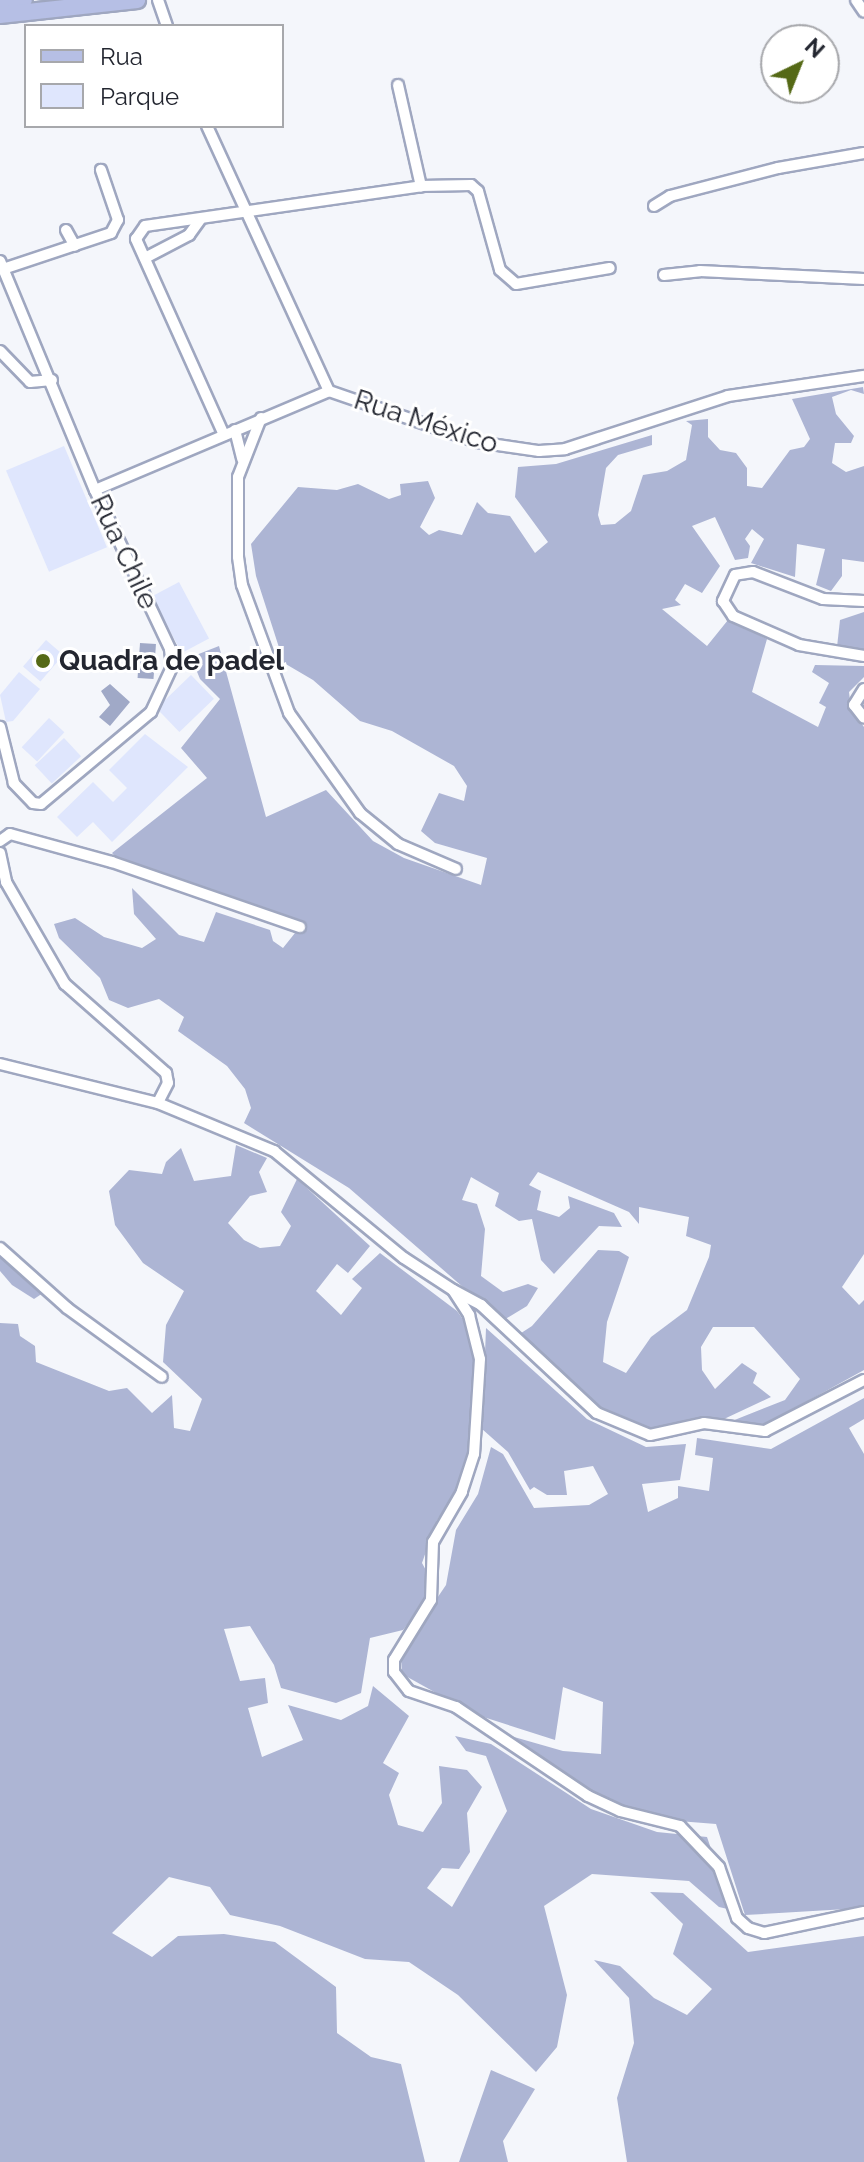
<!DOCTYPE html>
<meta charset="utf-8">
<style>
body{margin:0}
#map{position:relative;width:864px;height:2162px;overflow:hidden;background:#f4f6fb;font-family:Raleway,sans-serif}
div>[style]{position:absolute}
.green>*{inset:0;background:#dfe6fd;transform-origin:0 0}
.forest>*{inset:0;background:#adb5d4}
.water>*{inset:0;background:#a0a9c7;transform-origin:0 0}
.roads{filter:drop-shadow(2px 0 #9fa7c0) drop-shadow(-2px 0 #9fa7c0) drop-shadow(0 2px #9fa7c0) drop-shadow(0 -2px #9fa7c0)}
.street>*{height:10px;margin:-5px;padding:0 5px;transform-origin:5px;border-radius:5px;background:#fff}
.primary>*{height:16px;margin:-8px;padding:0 8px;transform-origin:8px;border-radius:8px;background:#b6bfe5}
.dots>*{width:22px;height:22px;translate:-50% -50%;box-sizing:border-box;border:4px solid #fff;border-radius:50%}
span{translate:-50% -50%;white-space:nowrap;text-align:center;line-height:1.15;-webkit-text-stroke:6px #fff;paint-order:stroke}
.street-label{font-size:28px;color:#232630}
.poi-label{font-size:28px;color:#232630;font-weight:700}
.left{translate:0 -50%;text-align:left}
.legend{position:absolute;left:24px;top:24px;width:260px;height:104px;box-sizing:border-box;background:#fff;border:2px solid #a7a8ac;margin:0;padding:10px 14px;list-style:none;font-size:24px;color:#232630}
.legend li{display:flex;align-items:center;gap:16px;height:40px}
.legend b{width:40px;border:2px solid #a7a8ac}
.north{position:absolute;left:760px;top:24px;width:80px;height:80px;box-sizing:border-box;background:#fff;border:2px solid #a7a8ac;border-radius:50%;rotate:43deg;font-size:22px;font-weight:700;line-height:32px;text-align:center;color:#232630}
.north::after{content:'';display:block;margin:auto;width:28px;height:36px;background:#556916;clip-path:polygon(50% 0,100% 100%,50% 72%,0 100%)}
</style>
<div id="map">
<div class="green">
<div style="left:64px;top:446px;width:110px;height:63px;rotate:67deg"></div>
<div style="left:179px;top:582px;width:64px;height:31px;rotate:62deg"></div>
<div style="left:46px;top:640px;width:23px;height:35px;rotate:41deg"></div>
<div style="clip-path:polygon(19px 672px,40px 689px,13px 721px,6px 722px,0 695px)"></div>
<div style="left:191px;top:675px;width:33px;height:48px;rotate:46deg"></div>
<div style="left:49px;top:718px;width:21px;height:40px;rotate:43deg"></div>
<div style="clip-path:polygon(145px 734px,188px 767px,112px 842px,93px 822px,77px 837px,57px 817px,93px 782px,113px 802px,127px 788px,109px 770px)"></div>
<div style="left:64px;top:738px;width:25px;height:40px;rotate:47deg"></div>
</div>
<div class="forest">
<div style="clip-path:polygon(863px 387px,864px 394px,851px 390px,832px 397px,836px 414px,854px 436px,851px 443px,835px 443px,832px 463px,846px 472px,864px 466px,864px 562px,842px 559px,842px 576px,831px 591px,816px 585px,825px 549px,797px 544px,795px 577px,751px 563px,764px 539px,752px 529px,745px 539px,750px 546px,748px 558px,735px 560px,715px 517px,692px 526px,720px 566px,702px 593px,685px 584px,675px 600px,681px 605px,662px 609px,707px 646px,728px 620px,767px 639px,752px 692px,818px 727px,826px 707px,819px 703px,829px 683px,812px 672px,815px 665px,864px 666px,864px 677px,849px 692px,851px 709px,864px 727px,864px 1254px,842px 1287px,859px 1305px,864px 1300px,864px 1370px,766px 1424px,732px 1421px,785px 1400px,800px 1379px,754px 1327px,713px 1327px,701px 1347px,702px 1370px,715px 1389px,742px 1363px,757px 1373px,753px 1383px,771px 1397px,724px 1419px,650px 1429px,594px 1405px,515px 1337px,532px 1326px,598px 1250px,619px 1251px,629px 1257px,607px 1322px,603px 1362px,626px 1373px,651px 1337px,687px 1310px,709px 1257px,711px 1245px,686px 1236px,689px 1217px,639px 1207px,639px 1224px,629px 1212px,538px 1172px,529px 1185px,541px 1191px,537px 1210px,559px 1217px,570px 1208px,568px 1196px,614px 1213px,622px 1227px,599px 1226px,554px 1274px,541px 1260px,532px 1219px,519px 1221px,495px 1206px,499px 1193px,471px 1177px,462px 1200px,477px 1204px,485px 1229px,481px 1276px,503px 1292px,528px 1284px,538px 1288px,527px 1306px,502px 1321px,349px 1188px,244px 1123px,251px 1108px,245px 1089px,227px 1066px,178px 1031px,184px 1017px,159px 999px,128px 1008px,109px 1000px,100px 978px,59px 938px,54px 924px,75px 918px,104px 937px,142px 948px,156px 939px,134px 914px,132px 888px,179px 935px,204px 942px,216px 912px,270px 930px,273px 941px,283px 948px,295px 933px,212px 898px,135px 877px,112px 853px,207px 778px,181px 748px,220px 699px,200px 679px,191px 657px,219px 646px,266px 817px,326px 790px,373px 841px,404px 858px,481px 885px,487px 858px,435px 843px,421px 831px,439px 793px,464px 801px,467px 786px,454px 766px,392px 731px,360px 721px,313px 680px,284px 663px,256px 576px,251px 544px,298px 487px,337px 490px,358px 484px,389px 499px,401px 495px,400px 484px,428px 481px,435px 498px,420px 527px,429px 535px,439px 530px,462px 535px,477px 502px,488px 513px,510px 516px,535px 553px,548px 542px,515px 497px,518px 467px,556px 464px,652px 435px,652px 445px,618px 455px,606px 468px,598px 515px,601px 525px,615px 524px,631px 511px,643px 475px,667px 471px,686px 460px,692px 425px,686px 421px,708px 419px,708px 437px,720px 450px,736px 453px,747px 468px,747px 486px,762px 488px,790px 450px,804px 447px,810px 439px,792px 399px)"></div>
<div style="clip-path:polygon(864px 612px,864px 651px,837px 647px,840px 620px)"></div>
<div style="clip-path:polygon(236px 1145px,267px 1158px,259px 1172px,267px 1192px,250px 1196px,228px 1223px,244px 1240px,260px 1248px,280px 1246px,291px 1226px,281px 1212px,297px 1179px,370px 1246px,348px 1273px,337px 1264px,316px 1291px,341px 1315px,362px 1288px,352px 1279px,380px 1253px,457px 1311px,478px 1341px,473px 1425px,460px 1489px,437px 1520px,422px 1563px,434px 1585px,431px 1595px,403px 1630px,370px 1638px,361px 1693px,336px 1703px,281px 1688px,274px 1665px,250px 1626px,224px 1629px,240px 1681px,265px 1678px,268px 1703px,248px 1708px,262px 1757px,303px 1740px,288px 1705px,341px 1720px,368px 1706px,373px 1686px,409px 1716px,383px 1763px,399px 1773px,389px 1795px,398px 1825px,423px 1832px,442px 1803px,439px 1766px,467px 1770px,482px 1787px,467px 1813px,470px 1852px,459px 1869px,442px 1868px,427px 1888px,452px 1907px,507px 1811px,486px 1756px,466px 1751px,455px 1736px,491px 1744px,591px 1809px,657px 1832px,707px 1837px,732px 1910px,719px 1907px,689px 1881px,592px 1874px,544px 1906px,567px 1995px,557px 2047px,536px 2072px,458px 1995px,409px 1962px,365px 1959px,280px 1926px,230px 1915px,210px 1887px,169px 1877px,112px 1933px,152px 1957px,178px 1936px,224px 1934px,275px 1942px,336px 1987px,337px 2033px,371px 2057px,401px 2064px,425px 2162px,0 2162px,0 1323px,18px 1324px,20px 1336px,35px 1346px,36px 1362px,109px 1391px,127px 1388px,152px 1413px,172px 1395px,174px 1428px,190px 1431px,202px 1399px,163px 1362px,166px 1325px,184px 1291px,143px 1263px,115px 1225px,109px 1191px,129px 1170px,162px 1174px,166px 1162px,181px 1148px,194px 1181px,231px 1176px)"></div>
<div style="clip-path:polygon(0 1253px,43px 1293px,34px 1299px,12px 1285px,0 1271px)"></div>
<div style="clip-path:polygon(486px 1328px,587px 1419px,646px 1447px,686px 1444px,680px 1480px,642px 1484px,648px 1512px,678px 1498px,678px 1486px,709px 1491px,713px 1458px,695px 1455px,697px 1438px,771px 1449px,864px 1398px,864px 1419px,849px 1428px,864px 1454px,864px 1908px,745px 1915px,716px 1824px,653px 1819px,592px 1797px,493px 1731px,563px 1751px,601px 1754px,603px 1702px,563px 1687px,555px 1740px,474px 1714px,402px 1674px,401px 1658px,410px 1638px,446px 1585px,456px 1530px,478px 1494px,491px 1447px,503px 1454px,534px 1508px,589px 1505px,608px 1494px,593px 1466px,564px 1471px,567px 1495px,547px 1495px,534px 1487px,530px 1490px,508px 1452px,482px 1429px)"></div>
<div style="clip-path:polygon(650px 1892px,683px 1893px,748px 1952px,864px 1936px,864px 2162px,627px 2162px,617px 2098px,634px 2043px,629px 1998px,594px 1960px,620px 1966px,654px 1998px,687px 2015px,712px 1989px,673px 1954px,683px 1924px)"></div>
<div style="clip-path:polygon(491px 2070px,535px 2089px,503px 2141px,508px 2162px,459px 2162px)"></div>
</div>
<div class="water">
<div style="left:140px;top:643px;width:16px;height:35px;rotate:4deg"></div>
<div style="clip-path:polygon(110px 684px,130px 702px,110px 726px,99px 717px,110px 705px,101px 691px)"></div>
</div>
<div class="roads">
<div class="street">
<div style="left:158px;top:0;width:28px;rotate:71deg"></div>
<div style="left:856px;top:0;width:14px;rotate:56deg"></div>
<div style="left:398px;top:85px;width:104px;rotate:77.2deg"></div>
<div style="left:207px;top:126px;width:292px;rotate:65.3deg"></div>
<div style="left:654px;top:206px;width:19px;rotate:-32deg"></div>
<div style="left:670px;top:196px;width:112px;rotate:-14.5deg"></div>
<div style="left:778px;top:168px;width:87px;rotate:-9.9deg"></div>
<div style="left:66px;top:230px;width:18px;rotate:61deg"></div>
<div style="left:145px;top:258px;width:50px;rotate:-27.6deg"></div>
<div style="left:189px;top:235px;width:19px;rotate:-54deg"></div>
<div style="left:0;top:261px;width:248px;rotate:67.5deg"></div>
<div style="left:95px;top:490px;width:176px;rotate:64.7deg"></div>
<div style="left:170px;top:649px;width:18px;rotate:84deg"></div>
<div style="left:172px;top:667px;width:50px;rotate:115deg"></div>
<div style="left:151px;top:712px;width:143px;rotate:140.1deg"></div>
<div style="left:41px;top:804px;width:8px;rotate:-173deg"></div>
<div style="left:33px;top:803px;width:28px;rotate:-134deg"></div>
<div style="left:14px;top:783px;width:58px;rotate:-104deg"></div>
<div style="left:3px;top:269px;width:114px;rotate:-18.4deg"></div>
<div style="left:111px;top:233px;width:15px;rotate:-62deg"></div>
<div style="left:118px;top:220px;width:53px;rotate:-108.8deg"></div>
<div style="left:664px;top:275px;width:36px;rotate:-6deg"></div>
<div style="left:700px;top:271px;width:164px;rotate:2.8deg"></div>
<div style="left:0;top:351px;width:43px;rotate:45.9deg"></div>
<div style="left:30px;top:382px;width:22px;rotate:-5deg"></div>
<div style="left:261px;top:418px;width:63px;rotate:111.3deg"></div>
<div style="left:238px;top:477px;width:80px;rotate:90deg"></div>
<div style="left:238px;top:557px;width:28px;rotate:82deg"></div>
<div style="left:242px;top:585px;width:136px;rotate:69.8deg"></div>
<div style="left:289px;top:713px;width:123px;rotate:54.6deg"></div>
<div style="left:360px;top:813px;width:49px;rotate:39.2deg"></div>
<div style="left:398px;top:844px;width:63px;rotate:23.3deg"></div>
<div style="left:235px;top:430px;width:30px;rotate:76deg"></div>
<div style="left:224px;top:435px;width:215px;rotate:-114.2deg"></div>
<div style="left:136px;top:239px;width:16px;rotate:-55deg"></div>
<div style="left:145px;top:226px;width:279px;rotate:-8.2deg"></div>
<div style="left:421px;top:186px;width:50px;rotate:-1.1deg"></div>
<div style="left:471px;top:185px;width:9px;rotate:41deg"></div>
<div style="left:478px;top:191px;width:82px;rotate:74.4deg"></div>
<div style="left:500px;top:270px;width:21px;rotate:41deg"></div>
<div style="left:516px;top:284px;width:95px;rotate:-9.7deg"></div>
<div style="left:95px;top:490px;width:254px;rotate:-22.9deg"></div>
<div style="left:329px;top:391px;width:157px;rotate:19deg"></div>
<div style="left:477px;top:442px;width:63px;rotate:8.3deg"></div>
<div style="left:539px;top:451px;width:26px;rotate:-4deg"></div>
<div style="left:565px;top:449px;width:171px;rotate:-18deg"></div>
<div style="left:728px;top:396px;width:137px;rotate:-8.4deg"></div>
<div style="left:864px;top:601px;width:41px;rotate:-177.2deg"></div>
<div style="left:823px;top:599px;width:75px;rotate:-158.9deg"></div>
<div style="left:753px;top:572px;width:18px;rotate:171deg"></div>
<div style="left:735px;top:575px;width:29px;rotate:115deg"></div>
<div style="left:723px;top:601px;width:18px;rotate:56deg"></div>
<div style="left:733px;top:616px;width:72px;rotate:23.7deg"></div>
<div style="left:799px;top:645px;width:66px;rotate:9.6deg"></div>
<div style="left:864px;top:689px;width:19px;rotate:122deg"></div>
<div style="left:854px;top:705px;width:16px;rotate:52deg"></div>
<div style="left:0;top:841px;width:12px;rotate:-35deg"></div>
<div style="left:10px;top:834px;width:106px;rotate:15.4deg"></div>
<div style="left:112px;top:862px;width:199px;rotate:19.1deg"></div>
<div style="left:0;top:853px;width:30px;rotate:78deg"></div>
<div style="left:6px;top:882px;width:118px;rotate:60deg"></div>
<div style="left:65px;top:984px;width:135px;rotate:41.4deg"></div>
<div style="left:166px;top:1073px;width:10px;rotate:79deg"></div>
<div style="left:168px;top:1083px;width:22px;rotate:117deg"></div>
<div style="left:0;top:1064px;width:163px;rotate:13.9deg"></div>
<div style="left:158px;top:1103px;width:126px;rotate:22.5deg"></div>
<div style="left:274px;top:1151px;width:168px;rotate:39.5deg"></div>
<div style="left:404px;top:1258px;width:59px;rotate:33.1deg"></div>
<div style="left:453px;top:1290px;width:30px;rotate:57deg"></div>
<div style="left:469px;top:1315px;width:45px;rotate:76deg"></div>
<div style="left:480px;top:1359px;width:95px;rotate:93.6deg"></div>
<div style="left:474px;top:1454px;width:40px;rotate:108deg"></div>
<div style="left:462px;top:1492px;width:58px;rotate:120.1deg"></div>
<div style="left:433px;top:1542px;width:58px;rotate:92deg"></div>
<div style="left:431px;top:1600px;width:70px;rotate:121.7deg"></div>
<div style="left:394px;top:1660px;width:12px;rotate:90deg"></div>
<div style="left:394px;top:1672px;width:24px;rotate:52deg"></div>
<div style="left:409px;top:1691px;width:50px;rotate:18.8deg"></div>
<div style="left:456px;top:1707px;width:159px;rotate:34deg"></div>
<div style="left:588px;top:1796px;width:35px;rotate:25deg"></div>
<div style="left:620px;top:1811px;width:62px;rotate:14deg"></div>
<div style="left:680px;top:1826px;width:57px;rotate:46.4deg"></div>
<div style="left:719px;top:1867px;width:54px;rotate:70.6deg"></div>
<div style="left:737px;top:1918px;width:15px;rotate:42deg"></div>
<div style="left:748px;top:1928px;width:17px;rotate:17deg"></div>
<div style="left:764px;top:1933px;width:102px;rotate:-11.9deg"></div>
<div style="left:0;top:1248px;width:90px;rotate:41.8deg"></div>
<div style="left:67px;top:1308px;width:117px;rotate:36deg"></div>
<div style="left:455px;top:1291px;width:30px;rotate:28deg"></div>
<div style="left:481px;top:1305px;width:158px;rotate:43deg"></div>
<div style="left:597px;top:1413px;width:57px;rotate:22.5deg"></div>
<div style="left:650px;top:1435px;width:55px;rotate:-12.5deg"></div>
<div style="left:704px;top:1423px;width:62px;rotate:7.5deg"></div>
<div style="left:765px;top:1431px;width:111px;rotate:-27.3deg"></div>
</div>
<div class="primary">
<div style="left:0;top:3px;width:24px;rotate:-7deg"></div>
<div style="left:0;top:15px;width:138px;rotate:-6.2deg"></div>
</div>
</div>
<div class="dots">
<div style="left:43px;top:661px;background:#556916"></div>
</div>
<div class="street-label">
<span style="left:426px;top:422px;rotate:18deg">Rua México</span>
<span style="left:124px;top:552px;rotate:65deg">Rua Chile</span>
</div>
<div class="poi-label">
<span class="left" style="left:59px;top:661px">Quadra de padel</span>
</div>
<ul class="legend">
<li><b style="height:10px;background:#b6bfe5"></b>Rua</li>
<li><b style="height:22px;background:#dfe6fd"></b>Parque</li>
</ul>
<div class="north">N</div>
</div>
